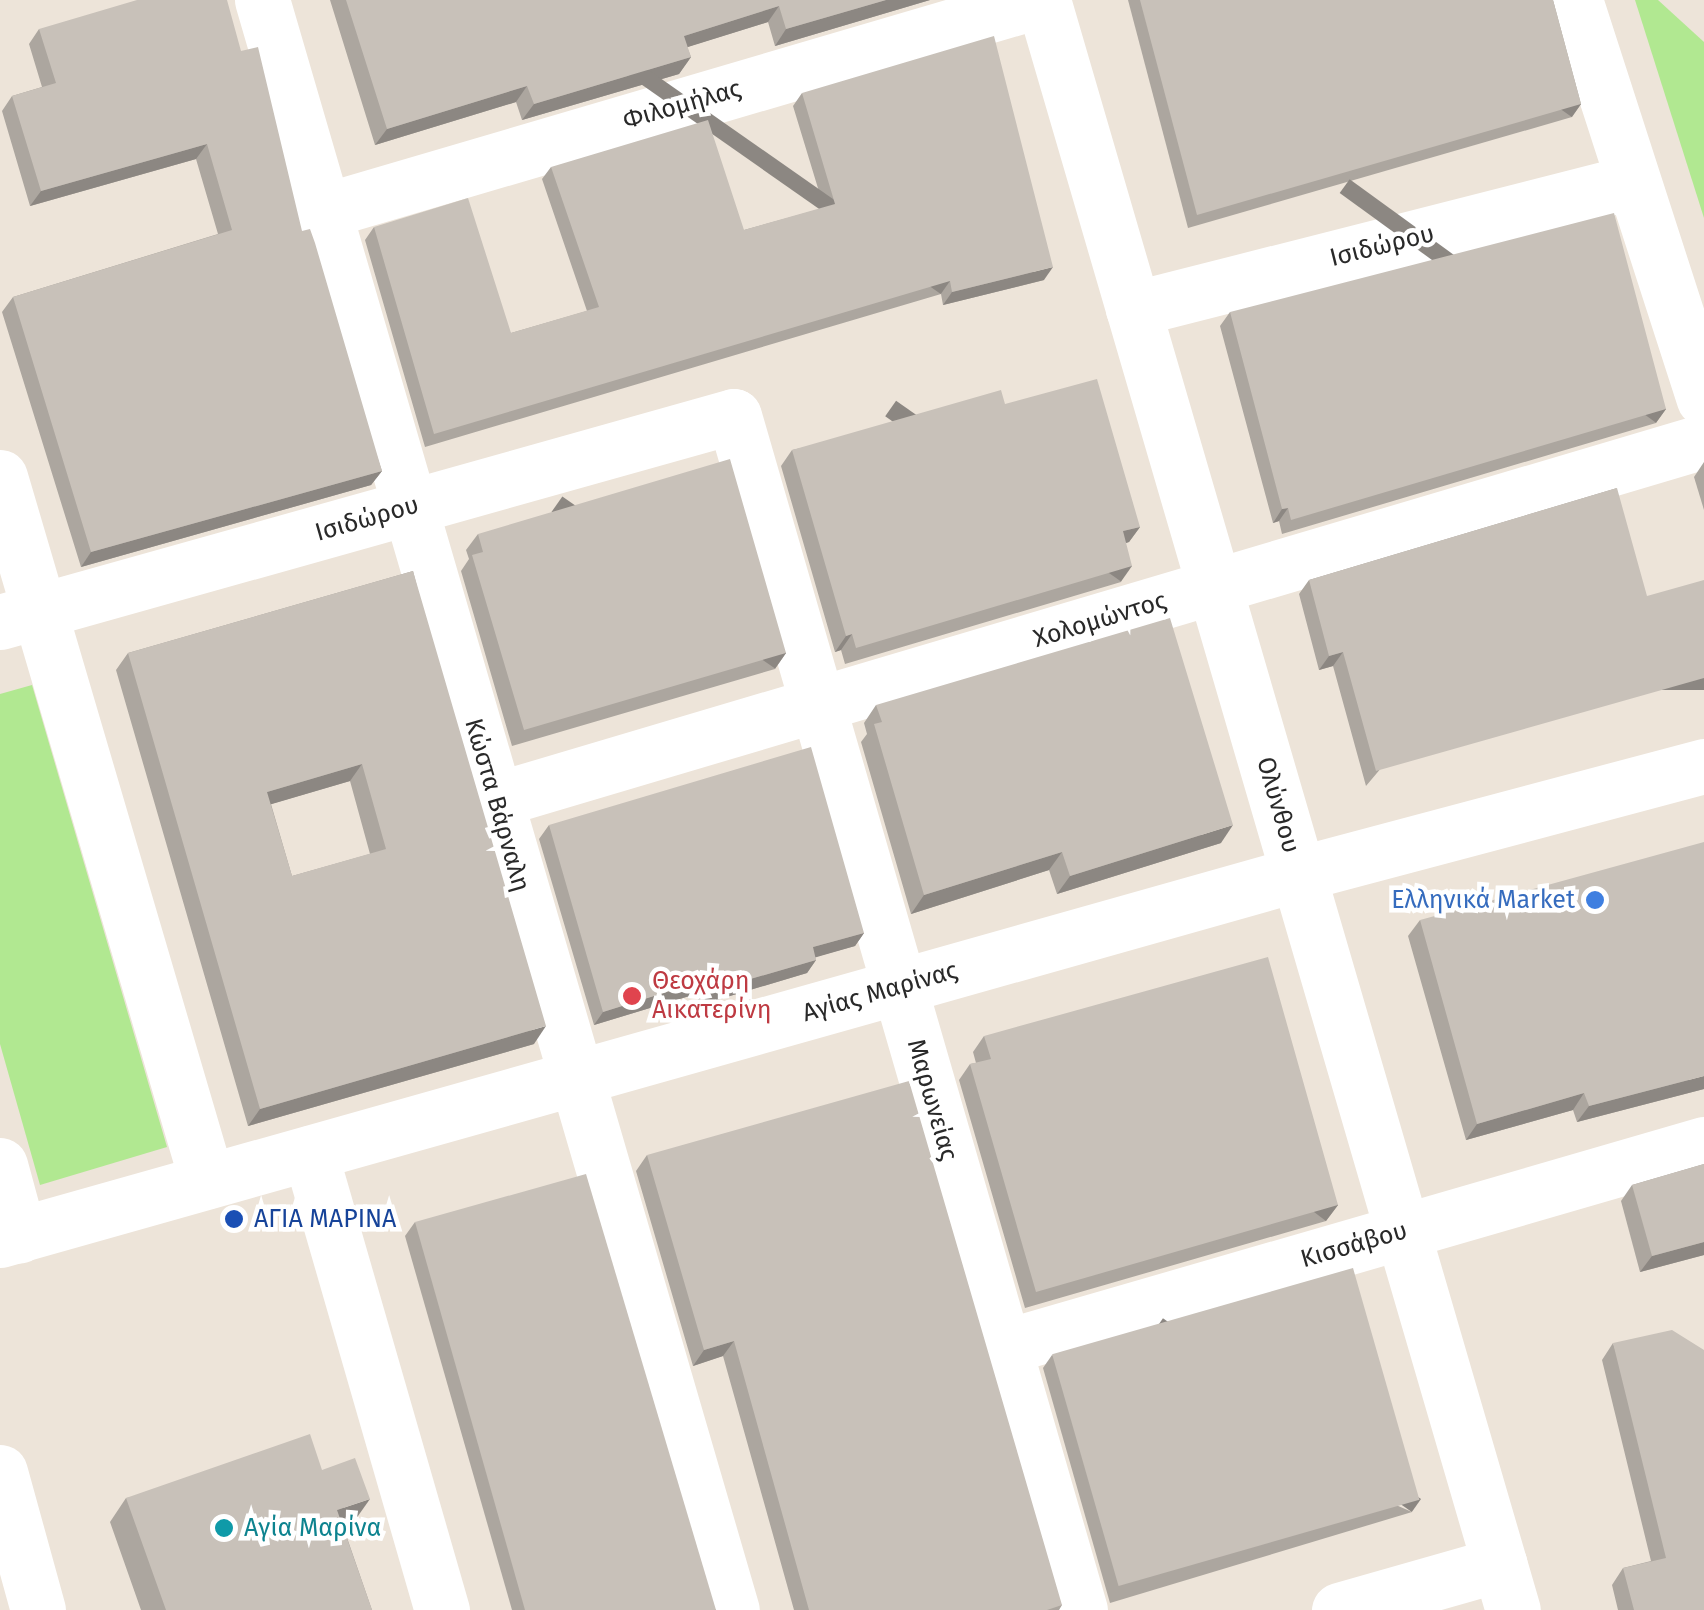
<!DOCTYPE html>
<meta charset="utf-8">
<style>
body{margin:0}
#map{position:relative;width:1704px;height:1610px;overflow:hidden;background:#ede4d9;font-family:"Fira Sans",sans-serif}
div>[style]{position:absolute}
.green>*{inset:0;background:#b1e891}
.minor>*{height:55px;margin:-27.5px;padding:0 27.5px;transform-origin:27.5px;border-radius:27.5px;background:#fff}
.wall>*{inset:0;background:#aca69f}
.shaded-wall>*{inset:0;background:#8c8782;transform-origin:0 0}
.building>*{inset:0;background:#c8c1b9;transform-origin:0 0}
.dots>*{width:28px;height:28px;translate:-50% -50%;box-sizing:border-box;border:5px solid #fff;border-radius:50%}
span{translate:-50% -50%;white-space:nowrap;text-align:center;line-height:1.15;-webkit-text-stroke:9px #fff;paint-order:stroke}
.street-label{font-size:25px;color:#292929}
.shop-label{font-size:25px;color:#366cbe}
.right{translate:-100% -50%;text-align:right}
.health-label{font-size:25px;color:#be3a42}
.left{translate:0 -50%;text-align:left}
.transit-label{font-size:25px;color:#164399}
.culture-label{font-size:25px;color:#0d838f}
</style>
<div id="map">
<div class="green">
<div style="clip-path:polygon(1635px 0,1658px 0,1704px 42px,1704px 218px)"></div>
<div style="clip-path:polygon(32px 685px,167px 1147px,40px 1185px,0 1044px,0 694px)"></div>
</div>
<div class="minor">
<div style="left:262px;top:0;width:1677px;rotate:73.73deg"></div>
<div style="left:1043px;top:0;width:1677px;rotate:73.73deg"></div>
<div style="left:1575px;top:0;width:419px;rotate:72.1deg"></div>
<div style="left:324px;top:211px;width:747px;rotate:-16.4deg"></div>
<div style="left:1133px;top:309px;width:515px;rotate:-14.28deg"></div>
<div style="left:0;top:477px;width:734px;rotate:73.61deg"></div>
<div style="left:0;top:622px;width:762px;rotate:-15.68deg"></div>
<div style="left:734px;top:416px;width:1243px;rotate:73.84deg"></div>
<div style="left:495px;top:800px;width:1261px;rotate:-16.54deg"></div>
<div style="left:310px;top:1153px;width:476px;rotate:73.9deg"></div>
<div style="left:0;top:1165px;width:73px;rotate:74.8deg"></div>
<div style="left:0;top:1240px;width:1349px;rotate:-15.75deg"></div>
<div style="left:1298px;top:874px;width:420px;rotate:-14.9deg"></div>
<div style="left:1004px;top:1347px;width:729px;rotate:-16.17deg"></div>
<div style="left:0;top:1472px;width:143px;rotate:74.6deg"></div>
<div style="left:1339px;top:1610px;width:167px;rotate:-15.9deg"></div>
</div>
<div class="wall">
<div style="clip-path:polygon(330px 0,930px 0,775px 46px,768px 22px,687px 47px,691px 57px,679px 74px,522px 120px,516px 102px,375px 145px)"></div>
<div style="clip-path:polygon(1128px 0,1553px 0,1581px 104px,1572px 117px,1188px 228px)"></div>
<div style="clip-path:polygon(39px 29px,241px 51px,382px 471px,371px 485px,81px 567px,2px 312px,13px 297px,218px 234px,196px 159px,30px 206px,2px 111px,12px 96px,42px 87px,29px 44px)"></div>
<div style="clip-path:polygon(802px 93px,1044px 280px,943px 305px,941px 294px,425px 447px,365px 240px,374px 227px,511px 333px,587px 311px,542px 179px,551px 167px,744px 230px,824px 208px,793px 106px)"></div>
<div style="clip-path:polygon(1230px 312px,1666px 409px,1656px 423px,1282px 534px,1279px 521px,1273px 523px,1220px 326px)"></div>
<div style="clip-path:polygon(1005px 404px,1140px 527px,1129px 542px,1126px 543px,1121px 582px,845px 664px,841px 650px,835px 652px,781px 466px,792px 450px)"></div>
<div style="clip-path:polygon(1704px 462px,1704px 510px,1694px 477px)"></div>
<div style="clip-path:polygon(1617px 488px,1366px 786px,1333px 666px,1319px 670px,1299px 594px,1309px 580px)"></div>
<div style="clip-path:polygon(478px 534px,786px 653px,775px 669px,512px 746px,461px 571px,469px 559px,466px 550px)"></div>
<div style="clip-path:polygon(evenodd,413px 571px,534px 1044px,248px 1126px,116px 670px,128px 653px,413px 571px,350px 781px,370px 854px,292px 876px,271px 804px,350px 781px)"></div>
<div style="clip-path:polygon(876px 705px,1221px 843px,1057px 894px,1049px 870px,911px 914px,861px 742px,867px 734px,864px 723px)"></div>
<div style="clip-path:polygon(549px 825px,864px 933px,855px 946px,815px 957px,816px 960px,807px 973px,700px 1005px,696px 994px,594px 1025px,539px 839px)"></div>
<div style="clip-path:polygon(1420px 920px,1704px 1089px,1577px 1122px,1573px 1110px,1466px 1140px,1408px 936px)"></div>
<div style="clip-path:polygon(984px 1036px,1338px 1205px,1326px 1221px,1025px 1308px,959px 1080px,970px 1064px,976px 1063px,973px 1052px)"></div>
<div style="clip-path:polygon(647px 1155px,1062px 1605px,1059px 1610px,794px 1610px,723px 1356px,693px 1366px,636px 1171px)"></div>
<div style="clip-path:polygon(1704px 1164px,1704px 1255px,1640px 1272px,1621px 1201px,1632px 1185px)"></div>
<div style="clip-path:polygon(415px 1222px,716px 1610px,512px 1610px,405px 1236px)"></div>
<div style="clip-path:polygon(1613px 1343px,1704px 1610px,1618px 1610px,1612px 1585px,1623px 1568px,1651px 1561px,1602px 1360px)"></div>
<div style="clip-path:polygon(1052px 1355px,1412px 1512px,1110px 1603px,1043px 1368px)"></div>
<div style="clip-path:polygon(322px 1470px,353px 1523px,343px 1526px,372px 1610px,141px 1610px,110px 1522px,126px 1498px)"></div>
</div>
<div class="shaded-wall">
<div style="clip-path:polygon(886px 0,930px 0,775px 46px,786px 29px)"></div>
<div style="clip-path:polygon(779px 6px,768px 22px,672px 52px,684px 36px)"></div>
<div style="clip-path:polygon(691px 57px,679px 74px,522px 120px,534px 104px)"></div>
<div style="clip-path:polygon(527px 86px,516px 102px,375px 145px,387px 129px)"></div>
<div style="left:1581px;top:104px;width:16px;height:400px;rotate:125deg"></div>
<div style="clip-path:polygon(207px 144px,196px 159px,30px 206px,41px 191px)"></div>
<div style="clip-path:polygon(1053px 267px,1044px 280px,943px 305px,952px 292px)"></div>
<div style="left:950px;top:281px;width:16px;height:538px;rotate:125deg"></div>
<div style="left:1666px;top:409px;width:17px;height:391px;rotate:126deg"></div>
<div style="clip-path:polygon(382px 471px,371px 485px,81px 567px,91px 552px)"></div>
<div style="clip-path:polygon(1288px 508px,1279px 521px,1273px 523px,1282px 509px)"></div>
<div style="clip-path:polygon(1140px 527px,1129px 542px,1112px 547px,1123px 531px)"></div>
<div style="left:1132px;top:566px;width:19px;height:288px;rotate:125deg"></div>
<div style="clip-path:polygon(852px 634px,841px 650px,835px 652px,846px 636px)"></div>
<div style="clip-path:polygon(1343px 652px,1333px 666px,1319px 670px,1329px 656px)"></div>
<div style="left:786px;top:653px;width:19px;height:273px;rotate:125deg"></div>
<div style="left:1704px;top:678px;width:12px;height:341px;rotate:90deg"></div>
<div style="clip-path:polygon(362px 764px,350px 781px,255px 809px,267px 792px)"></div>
<div style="clip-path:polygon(1233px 825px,1221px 843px,1057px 894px,1070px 876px)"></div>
<div style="clip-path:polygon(1062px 852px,1049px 870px,911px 914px,924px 895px)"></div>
<div style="clip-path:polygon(864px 933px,855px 946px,803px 961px,813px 947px)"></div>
<div style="clip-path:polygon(816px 960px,807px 973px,700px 1005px,709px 991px)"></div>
<div style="clip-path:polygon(705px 980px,696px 994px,594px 1025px,603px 1012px)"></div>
<div style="clip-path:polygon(546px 1026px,534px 1044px,248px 1126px,260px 1109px)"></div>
<div style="clip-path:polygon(1704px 1076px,1704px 1089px,1577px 1122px,1589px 1106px)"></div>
<div style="clip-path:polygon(1584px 1093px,1573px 1110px,1466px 1140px,1477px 1124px)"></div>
<div style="left:1338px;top:1205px;width:20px;height:314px;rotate:127deg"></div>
<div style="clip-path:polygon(1704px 1242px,1704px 1255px,1640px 1272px,1652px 1256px)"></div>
<div style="clip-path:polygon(734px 1341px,723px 1356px,693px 1366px,704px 1350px)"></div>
<div style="clip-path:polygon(370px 1499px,353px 1523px,321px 1534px,337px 1510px)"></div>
<div style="left:1421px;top:1499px;width:16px;height:315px;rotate:125deg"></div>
</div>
<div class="building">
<div style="clip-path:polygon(137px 0,227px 0,241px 51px,258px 47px,302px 231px,310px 229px,315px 243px,382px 471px,91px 552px,13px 297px,232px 230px,207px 144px,41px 191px,12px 96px,56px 83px,39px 29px)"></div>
<div style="clip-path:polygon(346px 0,886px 0,786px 29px,779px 6px,684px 36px,691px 57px,534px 104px,527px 86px,387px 129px)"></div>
<div style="clip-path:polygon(1140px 0,1553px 0,1581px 104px,1197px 215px)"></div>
<div style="clip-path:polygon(994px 36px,1053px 267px,952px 292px,950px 281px,434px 434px,374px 227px,468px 198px,511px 333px,599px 307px,551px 167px,708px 120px,744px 230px,835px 204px,802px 93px)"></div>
<div style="clip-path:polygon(1614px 213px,1666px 409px,1291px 520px,1288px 508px,1282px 509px,1230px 312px)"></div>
<div style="clip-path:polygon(1097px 379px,1140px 527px,1123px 531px,1132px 566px,856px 648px,852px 634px,846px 636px,792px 450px,1001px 390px,1005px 404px)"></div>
<div style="clip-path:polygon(730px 459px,786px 653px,524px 730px,472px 555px,483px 552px,478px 534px)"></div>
<div style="clip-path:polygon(1617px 488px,1647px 596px,1704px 580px,1704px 678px,1376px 771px,1343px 652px,1329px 656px,1309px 580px)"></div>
<div style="clip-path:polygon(evenodd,413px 571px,546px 1026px,260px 1109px,128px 653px,413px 571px,362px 764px,386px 849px,292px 876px,267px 792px,362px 764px)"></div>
<div style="clip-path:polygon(1170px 618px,1233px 825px,1070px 876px,1062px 852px,924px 895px,874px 724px,882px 722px,876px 705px)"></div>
<div style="clip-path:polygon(811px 747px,864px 933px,813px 947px,816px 960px,709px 991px,705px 980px,603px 1012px,549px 825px)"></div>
<div style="clip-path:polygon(1704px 842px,1704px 1076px,1589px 1106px,1584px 1093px,1477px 1124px,1420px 920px)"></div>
<div style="clip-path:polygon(1268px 957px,1338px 1205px,1036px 1292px,970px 1064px,991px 1059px,984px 1036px)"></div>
<div style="clip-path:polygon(909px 1081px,1062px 1605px,1047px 1610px,809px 1610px,734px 1341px,704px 1350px,647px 1155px)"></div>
<div style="clip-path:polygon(1704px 1164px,1704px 1242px,1652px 1256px,1632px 1185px)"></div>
<div style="clip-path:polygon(586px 1174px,716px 1610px,525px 1610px,415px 1222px)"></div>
<div style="left:1353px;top:1268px;width:241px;height:313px;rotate:74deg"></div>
<div style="clip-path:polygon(1672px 1330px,1704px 1350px,1704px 1610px,1634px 1610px,1623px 1568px,1666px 1558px,1613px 1343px)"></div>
<div style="clip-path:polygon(310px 1434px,322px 1470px,355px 1458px,370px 1499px,337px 1510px,372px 1610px,166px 1610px,126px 1498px)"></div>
</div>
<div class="dots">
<div style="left:1595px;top:900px;background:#3f7fe0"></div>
<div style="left:632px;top:996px;background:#e0444e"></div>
<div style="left:234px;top:1219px;background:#1a4fb4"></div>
<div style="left:224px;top:1528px;background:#0f9aa8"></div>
</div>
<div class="street-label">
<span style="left:682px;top:105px;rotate:-16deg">Φιλομήλας</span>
<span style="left:1382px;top:246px;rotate:-14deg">Ισιδώρου</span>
<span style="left:367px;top:519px;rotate:-16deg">Ισιδώρου</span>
<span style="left:1100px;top:620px;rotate:-17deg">Χολομώντος</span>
<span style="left:497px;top:805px;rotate:74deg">Κώστα Βάρναλη</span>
<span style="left:1278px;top:805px;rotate:74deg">Ολύνθου</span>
<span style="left:880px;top:992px;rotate:-16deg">Αγίας Μαρίνας</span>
<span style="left:932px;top:1100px;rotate:74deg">Μαρωνείας</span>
<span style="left:1354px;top:1245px;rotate:-16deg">Κισσάβου</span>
</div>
<div class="shop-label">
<span class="right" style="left:1575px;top:900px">Ελληνικά Market</span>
</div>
<div class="health-label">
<span class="left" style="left:652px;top:996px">Θεοχάρη<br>Αικατερίνη</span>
</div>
<div class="transit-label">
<span class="left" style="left:254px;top:1219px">ΑΓΙΑ ΜΑΡΙΝΑ</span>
</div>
<div class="culture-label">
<span class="left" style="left:244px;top:1528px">Αγία Μαρίνα</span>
</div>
</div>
